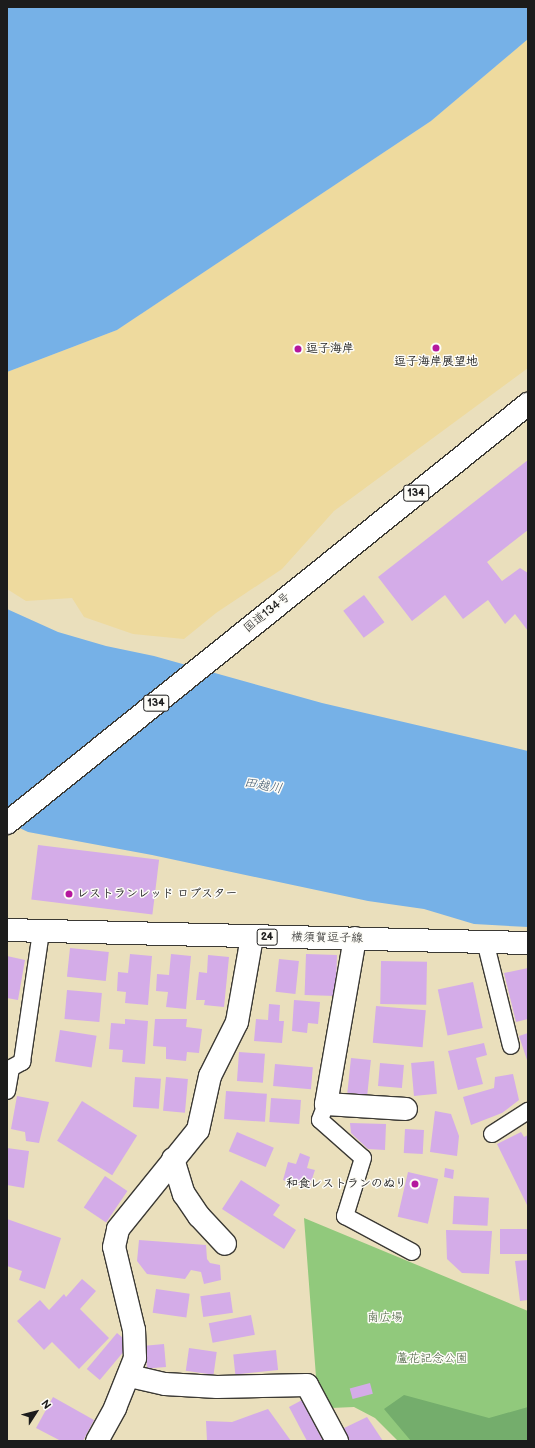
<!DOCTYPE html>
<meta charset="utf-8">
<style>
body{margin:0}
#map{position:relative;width:535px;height:1448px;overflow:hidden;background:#eadfbc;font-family:"Balsamiq Sans","Klee One",sans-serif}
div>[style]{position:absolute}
.green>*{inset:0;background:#91c97c}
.forest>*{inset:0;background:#74ad6c}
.sand>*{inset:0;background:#eeda9e}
.water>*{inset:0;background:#76b1e7}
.building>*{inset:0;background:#d4ace8;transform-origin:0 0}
.roads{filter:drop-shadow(1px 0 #3b3934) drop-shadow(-1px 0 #3b3934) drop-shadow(0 1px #3b3934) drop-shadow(0 -1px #3b3934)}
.service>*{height:16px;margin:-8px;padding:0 8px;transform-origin:8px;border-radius:8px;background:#fff}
.minor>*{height:22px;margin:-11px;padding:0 11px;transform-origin:11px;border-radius:11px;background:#fff}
.primary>*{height:22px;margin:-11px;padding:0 11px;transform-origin:11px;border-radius:11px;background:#fff}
.trunk>*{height:22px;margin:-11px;padding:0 11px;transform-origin:11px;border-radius:11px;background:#fff}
.dots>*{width:11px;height:11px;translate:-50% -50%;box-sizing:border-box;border:2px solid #fdfcf7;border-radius:50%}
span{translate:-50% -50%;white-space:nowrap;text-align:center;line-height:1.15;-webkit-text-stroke:3px #fdfcf7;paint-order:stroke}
.shield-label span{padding:1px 3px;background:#fdfcf7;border:1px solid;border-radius:3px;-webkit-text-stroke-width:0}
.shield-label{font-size:11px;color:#1c1c1c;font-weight:700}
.poi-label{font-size:12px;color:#1c1c1c;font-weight:700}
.left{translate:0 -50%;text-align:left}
.right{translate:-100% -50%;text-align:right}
.street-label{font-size:12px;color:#1c1c1c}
.park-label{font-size:12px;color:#4b6142}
.water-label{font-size:13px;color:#40586d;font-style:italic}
.frame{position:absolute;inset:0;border:8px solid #1c1c1c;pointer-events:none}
.north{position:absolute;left:16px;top:1392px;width:40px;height:40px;-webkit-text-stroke:3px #fdfcf7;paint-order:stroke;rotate:54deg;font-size:11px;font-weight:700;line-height:16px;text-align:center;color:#1c1c1c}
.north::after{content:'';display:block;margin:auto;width:14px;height:18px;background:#1c1c1c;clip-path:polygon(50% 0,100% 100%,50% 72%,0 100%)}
</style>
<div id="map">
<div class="green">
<div style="clip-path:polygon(304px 1218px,528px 1311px,528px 1441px,398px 1441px,375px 1418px,354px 1407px,331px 1408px,317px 1390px)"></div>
</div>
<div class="forest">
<div style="clip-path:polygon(404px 1395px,489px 1418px,528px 1407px,528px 1441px,411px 1441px,384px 1409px)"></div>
</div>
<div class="sand">
<div style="clip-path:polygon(528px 39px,528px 368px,334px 511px,282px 569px,216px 613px,184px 639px,133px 634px,84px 617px,72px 598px,26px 601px,7px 589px,7px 372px,117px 330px,431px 121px)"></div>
</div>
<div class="water">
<div style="clip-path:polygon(7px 7px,528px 7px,528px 39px,431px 121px,117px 330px,7px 372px)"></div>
<div style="clip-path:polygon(7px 609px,58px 632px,106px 646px,154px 656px,322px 703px,528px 751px,528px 927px,474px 924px,424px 909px,368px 901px,152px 855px,28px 832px,7px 822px)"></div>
</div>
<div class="building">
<div style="clip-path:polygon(528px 460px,528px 530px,487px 562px,502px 581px,520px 568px,528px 573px,528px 631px,515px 614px,505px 624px,488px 600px,463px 619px,445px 595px,412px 621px,378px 577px)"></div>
<div style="left:364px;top:595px;width:34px;height:26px;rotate:53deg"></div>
<div style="left:38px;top:845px;width:122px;height:55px;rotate:7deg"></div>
<div style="left:70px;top:948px;width:39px;height:29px;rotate:6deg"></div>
<div style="clip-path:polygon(130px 954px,152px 956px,148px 1005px,125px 1003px,126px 992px,117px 991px,118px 972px,128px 973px)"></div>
<div style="clip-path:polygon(171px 954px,191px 956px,186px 1009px,166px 1007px,168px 992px,156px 991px,157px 974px,169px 975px)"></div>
<div style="left:306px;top:954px;width:31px;height:41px;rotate:2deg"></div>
<div style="clip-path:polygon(208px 955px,229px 957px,224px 1007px,204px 1005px,205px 1000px,196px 1000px,199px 972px,207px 973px)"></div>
<div style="clip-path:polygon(7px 956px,25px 960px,18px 1000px,7px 998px)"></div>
<div style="left:279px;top:959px;width:20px;height:33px;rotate:6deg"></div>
<div style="left:381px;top:961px;width:46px;height:43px;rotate:1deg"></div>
<div style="clip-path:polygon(528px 968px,528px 1019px,516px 1022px,504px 973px)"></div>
<div style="left:473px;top:982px;width:47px;height:36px;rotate:78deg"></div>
<div style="left:67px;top:990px;width:35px;height:29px;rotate:5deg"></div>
<div style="clip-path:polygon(294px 1000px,320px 1002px,318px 1024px,308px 1023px,307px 1033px,292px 1031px)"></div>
<div style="clip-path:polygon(269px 1004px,280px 1005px,279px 1021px,284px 1021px,282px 1043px,254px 1041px,256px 1019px,268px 1020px)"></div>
<div style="left:376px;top:1006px;width:50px;height:37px;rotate:5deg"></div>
<div style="clip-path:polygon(125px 1019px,148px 1021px,145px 1064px,122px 1062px,123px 1050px,109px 1049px,111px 1023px,125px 1024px)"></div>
<div style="clip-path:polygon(155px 1019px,187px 1019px,186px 1027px,202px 1029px,199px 1053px,187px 1052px,186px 1061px,166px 1059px,166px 1047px,153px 1046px)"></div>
<div style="left:60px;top:1030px;width:37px;height:32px;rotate:9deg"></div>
<div style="clip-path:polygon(528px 1033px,528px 1063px,519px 1036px)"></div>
<div style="clip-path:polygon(484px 1043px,487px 1055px,476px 1058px,483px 1084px,458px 1090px,448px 1051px)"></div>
<div style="left:239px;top:1052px;width:26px;height:29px;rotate:4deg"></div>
<div style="left:351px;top:1058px;width:20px;height:35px;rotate:6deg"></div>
<div style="left:434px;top:1061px;width:33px;height:23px;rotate:85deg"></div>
<div style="left:380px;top:1063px;width:24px;height:23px;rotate:5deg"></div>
<div style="left:275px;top:1064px;width:38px;height:22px;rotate:5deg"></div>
<div style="clip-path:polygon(513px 1074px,519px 1100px,502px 1113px,471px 1125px,463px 1097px,494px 1088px,495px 1077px)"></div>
<div style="left:135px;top:1077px;width:26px;height:30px;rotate:4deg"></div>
<div style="left:166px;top:1077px;width:22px;height:34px;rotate:5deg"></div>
<div style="left:226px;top:1091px;width:41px;height:28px;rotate:4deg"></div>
<div style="clip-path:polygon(17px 1096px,49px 1102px,39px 1143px,26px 1141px,25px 1132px,11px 1129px)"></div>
<div style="left:271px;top:1098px;width:30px;height:24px;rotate:4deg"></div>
<div style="left:82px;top:1101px;width:65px;height:47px;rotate:32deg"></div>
<div style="clip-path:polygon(435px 1111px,451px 1114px,459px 1136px,457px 1156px,430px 1152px)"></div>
<div style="clip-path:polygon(350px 1123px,386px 1124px,385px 1150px,368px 1149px,351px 1133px)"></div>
<div style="left:405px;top:1129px;width:19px;height:24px;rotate:3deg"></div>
<div style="left:237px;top:1132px;width:40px;height:21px;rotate:23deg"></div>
<div style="clip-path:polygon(521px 1132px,524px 1137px,528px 1135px,528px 1207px,497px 1144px)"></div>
<div style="clip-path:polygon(7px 1148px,29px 1151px,24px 1188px,7px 1185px)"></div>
<div style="clip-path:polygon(300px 1153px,310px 1157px,307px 1168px,315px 1170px,309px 1188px,283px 1180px,288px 1162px,296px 1164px)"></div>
<div style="clip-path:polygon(445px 1168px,454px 1170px,453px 1179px,444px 1177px)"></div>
<div style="left:408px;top:1172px;width:31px;height:46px;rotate:13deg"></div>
<div style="left:105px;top:1176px;width:27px;height:38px;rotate:34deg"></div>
<div style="clip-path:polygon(241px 1180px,280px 1205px,273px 1215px,296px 1230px,284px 1249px,222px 1209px)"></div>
<div style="left:454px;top:1196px;width:35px;height:28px;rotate:3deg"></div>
<div style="clip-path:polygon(7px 1219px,61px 1238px,45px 1289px,19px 1280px,22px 1271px,7px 1266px)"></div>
<div style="left:528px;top:1229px;width:25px;height:28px;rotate:90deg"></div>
<div style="clip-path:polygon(446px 1230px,492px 1231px,489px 1274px,462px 1273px,447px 1259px)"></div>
<div style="clip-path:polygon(139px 1240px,206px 1245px,207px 1259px,210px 1263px,220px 1265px,221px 1280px,204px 1284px,201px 1272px,191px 1270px,185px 1279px,147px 1274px,137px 1261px)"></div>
<div style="clip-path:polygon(528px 1260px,528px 1300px,520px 1301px,515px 1261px)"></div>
<div style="clip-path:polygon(82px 1279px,96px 1291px,80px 1309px,109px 1338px,79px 1369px,52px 1342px,44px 1350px,17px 1321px,40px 1300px,49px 1310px,64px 1294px,66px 1297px)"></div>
<div style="left:156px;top:1289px;width:34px;height:24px;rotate:8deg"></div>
<div style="left:230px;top:1292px;width:21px;height:30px;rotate:82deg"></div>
<div style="left:251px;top:1315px;width:20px;height:43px;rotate:79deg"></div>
<div style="left:117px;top:1333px;width:17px;height:47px;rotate:40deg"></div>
<div style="left:164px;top:1344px;width:23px;height:19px;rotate:85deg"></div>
<div style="left:189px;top:1348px;width:28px;height:23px;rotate:8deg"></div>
<div style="left:276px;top:1350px;width:20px;height:43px;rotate:84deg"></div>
<div style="left:370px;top:1383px;width:11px;height:21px;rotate:75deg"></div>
<div style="clip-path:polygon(53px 1397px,94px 1420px,83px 1441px,61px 1441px,36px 1428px)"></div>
<div style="clip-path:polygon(302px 1400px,323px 1441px,307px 1441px,289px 1407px)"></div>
<div style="clip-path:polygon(268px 1409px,291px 1441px,207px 1441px,206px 1421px,232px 1422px)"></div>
<div style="clip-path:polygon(367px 1417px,383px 1441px,348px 1441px,342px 1429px)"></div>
</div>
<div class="roads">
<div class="service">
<div style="left:485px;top:941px;width:108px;rotate:76.1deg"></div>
<div style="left:7px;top:1091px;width:23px;rotate:-80deg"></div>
<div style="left:11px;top:1068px;width:13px;rotate:-29deg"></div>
<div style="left:22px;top:1062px;width:132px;rotate:-81.7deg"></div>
<div style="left:326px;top:1104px;width:17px;rotate:111deg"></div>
<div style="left:320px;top:1120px;width:57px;rotate:41.5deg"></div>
<div style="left:363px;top:1158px;width:61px;rotate:107.2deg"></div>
<div style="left:345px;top:1216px;width:76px;rotate:28.2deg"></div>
<div style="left:492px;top:1134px;width:43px;rotate:-32.6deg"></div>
</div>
<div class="minor">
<div style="left:355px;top:938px;width:169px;rotate:99.9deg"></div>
<div style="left:326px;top:1104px;width:80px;rotate:3.6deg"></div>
<div style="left:173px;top:1159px;width:37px;rotate:73deg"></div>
<div style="left:184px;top:1194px;width:27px;rotate:56deg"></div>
<div style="left:199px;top:1216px;width:38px;rotate:47deg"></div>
<div style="left:130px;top:1376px;width:36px;rotate:13deg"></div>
<div style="left:165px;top:1384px;width:52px;rotate:3.3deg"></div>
<div style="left:217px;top:1387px;width:90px;rotate:-1.3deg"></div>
<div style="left:307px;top:1385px;width:64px;rotate:61.8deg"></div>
<div style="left:97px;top:1441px;width:38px;rotate:-61deg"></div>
<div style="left:115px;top:1408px;width:54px;rotate:-68.2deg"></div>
<div style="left:135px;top:1358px;width:28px;rotate:-92deg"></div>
<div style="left:134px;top:1330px;width:85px;rotate:-103.5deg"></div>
<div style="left:114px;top:1247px;width:18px;rotate:-77deg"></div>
<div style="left:118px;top:1229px;width:127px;rotate:-51.1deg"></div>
<div style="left:198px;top:1130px;width:55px;rotate:-77.5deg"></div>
<div style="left:210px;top:1076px;width:60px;rotate:-63.4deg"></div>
<div style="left:237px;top:1022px;width:86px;rotate:-80deg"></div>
</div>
<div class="primary">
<div style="left:7px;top:930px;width:521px;rotate:1.43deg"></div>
</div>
<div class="trunk">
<div style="left:7px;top:823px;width:669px;rotate:-38.81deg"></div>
</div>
</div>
<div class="dots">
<div style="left:436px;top:348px;background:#b5179e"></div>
<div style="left:298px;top:349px;background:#b5179e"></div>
<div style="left:69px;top:894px;background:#b5179e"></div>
<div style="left:415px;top:1184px;background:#b5179e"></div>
</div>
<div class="shield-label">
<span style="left:416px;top:493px">134</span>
<span style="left:156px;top:703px">134</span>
<span style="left:267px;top:937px">24</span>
</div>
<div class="poi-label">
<span class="left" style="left:306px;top:349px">逗子海岸</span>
<span style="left:436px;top:362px">逗子海岸展望地</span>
<span class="left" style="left:77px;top:894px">レストランレッド ロブスター</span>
<span class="right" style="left:407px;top:1184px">和食レストランのぬり</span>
</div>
<div class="street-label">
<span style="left:267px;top:613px;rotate:-39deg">国道134号</span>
<span style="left:327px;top:938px;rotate:1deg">横須賀逗子線</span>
</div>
<div class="park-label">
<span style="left:385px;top:1318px">南広場</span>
<span style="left:432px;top:1359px">蘆花記念公園</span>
</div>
<div class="water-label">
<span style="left:263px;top:786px;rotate:10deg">田越川</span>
</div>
<div class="frame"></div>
<div class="north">N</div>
</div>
